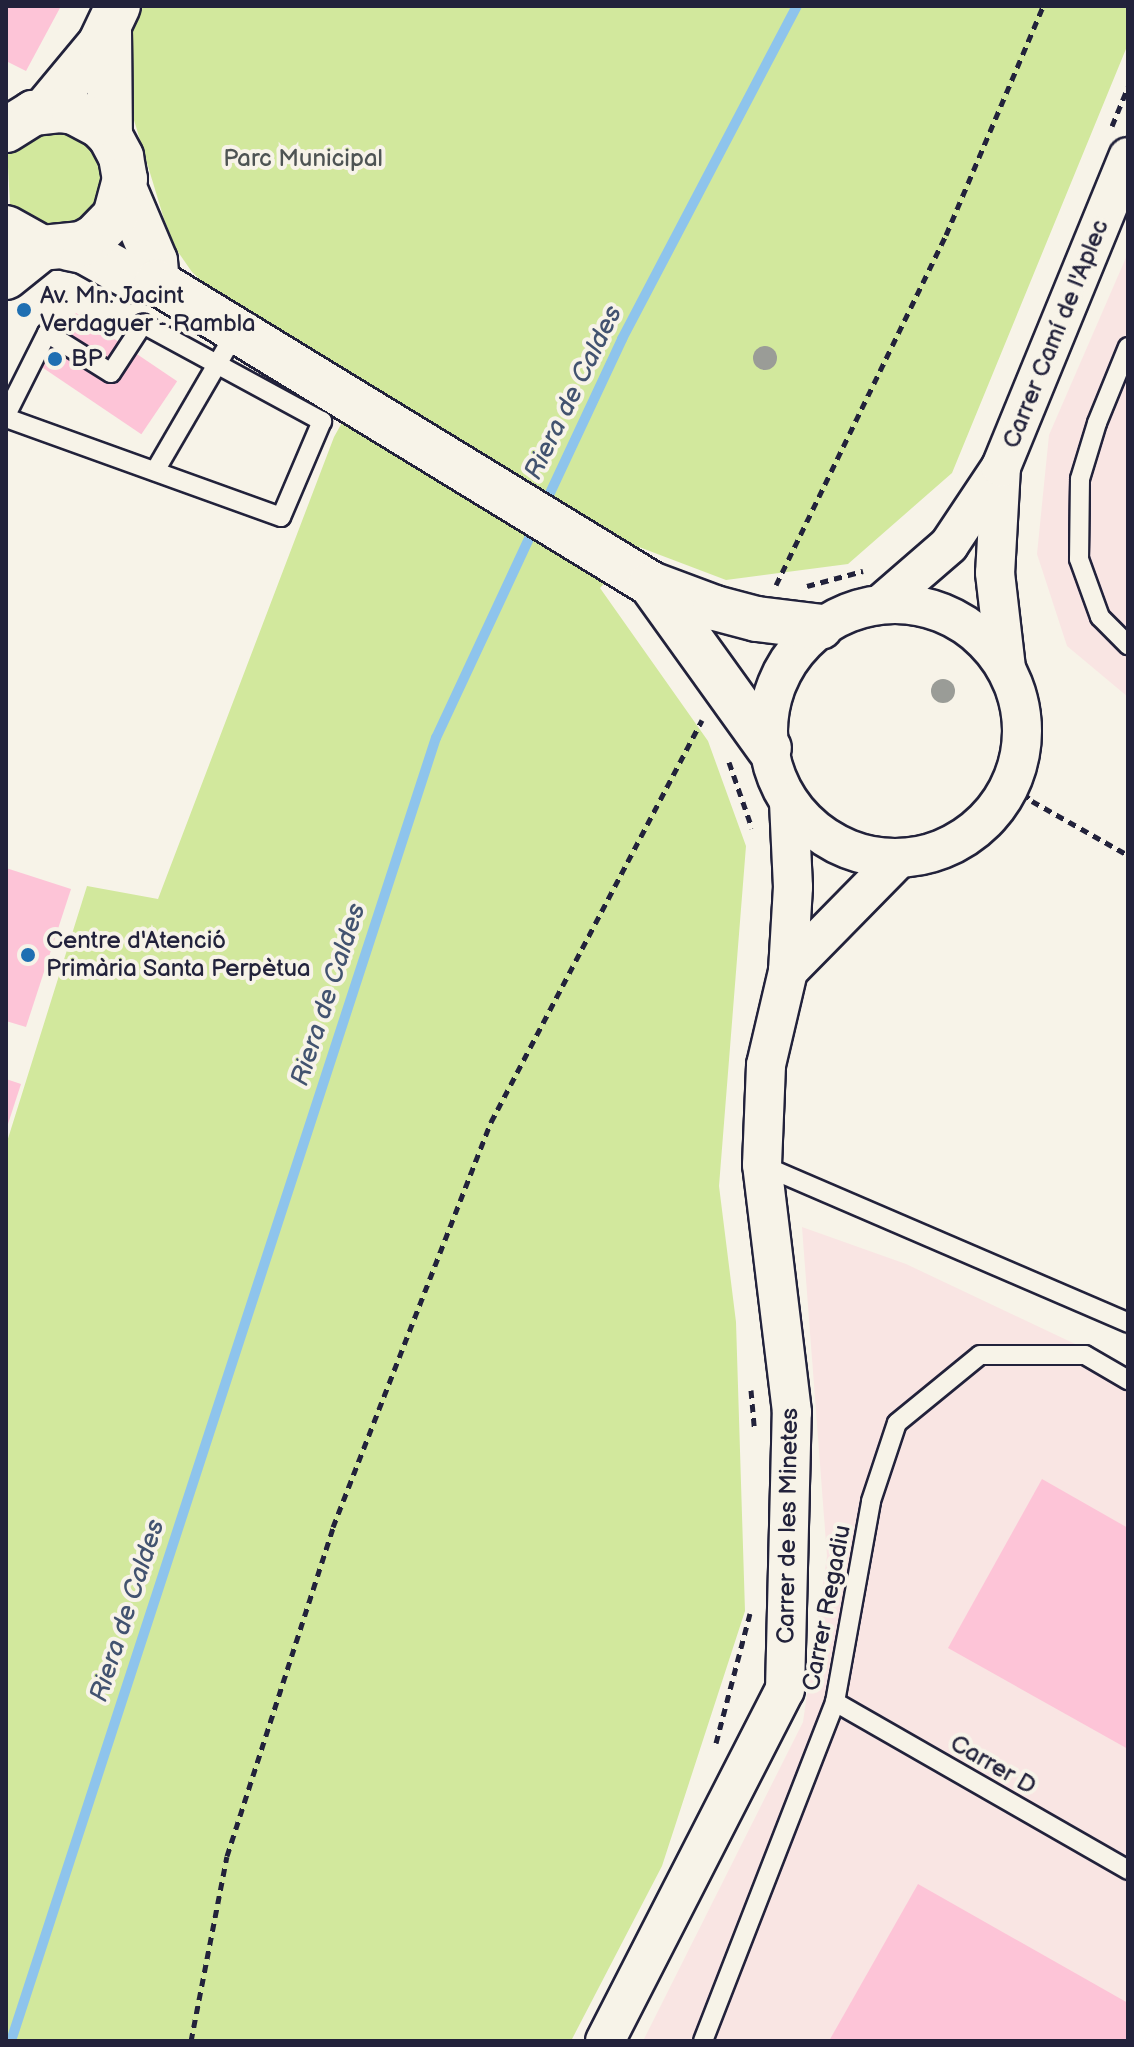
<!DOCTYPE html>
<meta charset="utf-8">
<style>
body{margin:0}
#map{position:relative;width:1134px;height:2047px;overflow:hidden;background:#f7f3e8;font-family:"Balsamiq Sans",sans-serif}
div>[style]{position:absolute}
.built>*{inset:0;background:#f9e5e3}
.green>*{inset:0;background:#d2e89d;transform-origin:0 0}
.stream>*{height:10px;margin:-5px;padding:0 5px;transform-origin:5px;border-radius:5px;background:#8ec4ec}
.building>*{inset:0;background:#fdc4d7;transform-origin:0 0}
.path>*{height:5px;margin-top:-2.5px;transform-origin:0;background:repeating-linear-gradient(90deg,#22223b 0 8px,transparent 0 14px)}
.roads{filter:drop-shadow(2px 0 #22223b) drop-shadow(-2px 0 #22223b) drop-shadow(0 2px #22223b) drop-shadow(0 -2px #22223b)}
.service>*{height:18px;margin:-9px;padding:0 9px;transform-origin:9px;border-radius:9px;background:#f7f3e8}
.minor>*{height:38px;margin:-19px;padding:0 19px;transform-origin:19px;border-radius:19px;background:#f7f3e8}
.minor>.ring{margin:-19px;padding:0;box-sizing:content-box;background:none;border:38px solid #f7f3e8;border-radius:50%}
.tertiary>*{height:44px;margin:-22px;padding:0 22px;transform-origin:22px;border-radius:22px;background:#f7f3e8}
.secondary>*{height:44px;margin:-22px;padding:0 22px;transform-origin:22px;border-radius:22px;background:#f7f3e8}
.trees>*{width:24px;height:24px;margin:-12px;border-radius:50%;background:#9a9c97}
.dots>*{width:22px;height:22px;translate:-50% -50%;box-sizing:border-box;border:4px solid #f7f3e8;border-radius:50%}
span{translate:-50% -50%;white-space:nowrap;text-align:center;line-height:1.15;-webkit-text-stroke:8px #f7f3e8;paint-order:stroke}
.park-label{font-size:24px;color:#4e5454}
.poi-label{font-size:24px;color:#22223b}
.left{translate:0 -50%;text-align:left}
.street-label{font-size:24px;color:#22223b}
.water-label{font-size:26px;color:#425370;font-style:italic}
.frame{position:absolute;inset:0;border:8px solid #22223b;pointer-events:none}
</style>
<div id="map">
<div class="built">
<div style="clip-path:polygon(1128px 253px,1128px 697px,1067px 646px,1037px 554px,1049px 435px)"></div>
<div style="clip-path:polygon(802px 1227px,906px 1264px,1128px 1369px,1128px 2041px,643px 2041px,803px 1722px,827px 1556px)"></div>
</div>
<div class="green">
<div style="clip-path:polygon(140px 6px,1128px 6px,1128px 44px,952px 473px,848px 564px,726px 580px,639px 547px,600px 588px,708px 741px,746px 846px,719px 1186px,736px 1322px,745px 1611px,662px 1866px,571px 2041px,6px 2041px,6px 1145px,87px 886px,158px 899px,334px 437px,363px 385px,218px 297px,192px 272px,176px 249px,164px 219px,130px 107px,123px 63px)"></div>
<div style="left:100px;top:126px;width:101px;height:94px;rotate:87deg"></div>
</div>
<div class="stream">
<div style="left:543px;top:508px;width:187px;rotate:-64.9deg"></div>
<div style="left:622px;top:339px;width:376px;rotate:-62.3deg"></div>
<div style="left:11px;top:2041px;width:1371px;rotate:-71.94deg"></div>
<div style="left:436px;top:738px;width:234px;rotate:-65deg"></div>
</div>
<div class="building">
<div style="clip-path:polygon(6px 6px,61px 6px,26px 71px,6px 61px)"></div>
<div style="left:76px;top:313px;width:122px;height:64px;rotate:34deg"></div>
<div style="clip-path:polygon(6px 868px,71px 889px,26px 1027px,6px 1021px)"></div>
<div style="clip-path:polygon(6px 1079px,21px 1084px,7px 1127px,6px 1127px)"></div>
<div style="clip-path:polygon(1042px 1479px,1128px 1528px,1128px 1749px,948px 1648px)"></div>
<div style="clip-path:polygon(918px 1884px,1128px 2003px,1128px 2041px,829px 2041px)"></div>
</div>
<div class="path">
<div style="left:1112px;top:126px;width:42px;rotate:-67.7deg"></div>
<div style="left:776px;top:585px;width:389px;rotate:-64.1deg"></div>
<div style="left:946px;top:235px;width:249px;rotate:-67deg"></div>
<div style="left:807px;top:586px;width:58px;rotate:-15deg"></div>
<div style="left:729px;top:762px;width:70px;rotate:70.8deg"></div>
<div style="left:1012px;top:784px;width:26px;rotate:40deg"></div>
<div style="left:1032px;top:801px;width:110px;rotate:29.4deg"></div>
<div style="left:751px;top:1390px;width:38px;rotate:85deg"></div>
<div style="left:716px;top:1743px;width:134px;rotate:-75.3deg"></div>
<div style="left:191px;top:2041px;width:188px;rotate:-79deg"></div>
<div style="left:227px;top:1856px;width:346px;rotate:-72.1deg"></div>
<div style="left:333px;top:1527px;width:435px;rotate:-68.7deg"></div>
<div style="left:491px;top:1122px;width:454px;rotate:-62.3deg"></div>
</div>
<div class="roads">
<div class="service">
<div style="left:1128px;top:347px;width:82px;rotate:112.2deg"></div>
<div style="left:1097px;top:423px;width:59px;rotate:106.9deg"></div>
<div style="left:1080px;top:479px;width:80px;rotate:90.7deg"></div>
<div style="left:1079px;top:559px;width:62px;rotate:70.1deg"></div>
<div style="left:1100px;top:617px;width:40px;rotate:45deg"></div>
<div style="left:6px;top:415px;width:92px;rotate:-63.4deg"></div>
<div style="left:47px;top:333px;width:75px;rotate:32deg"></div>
<div style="left:111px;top:373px;width:59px;rotate:-56.9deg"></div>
<div style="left:143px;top:324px;width:204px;rotate:28.5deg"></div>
<div style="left:322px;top:421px;width:104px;rotate:113.1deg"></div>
<div style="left:281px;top:517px;width:292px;rotate:-160.2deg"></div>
<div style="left:155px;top:471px;width:161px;rotate:-59.8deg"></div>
<div style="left:762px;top:1165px;width:399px;rotate:23.3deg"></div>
<div style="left:835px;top:1702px;width:338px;rotate:29.8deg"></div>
<div style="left:703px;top:2041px;width:364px;rotate:-68.7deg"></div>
<div style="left:835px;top:1702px;width:204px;rotate:-79.8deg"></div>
<div style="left:871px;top:1501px;width:82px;rotate:-71.6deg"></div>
<div style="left:897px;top:1423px;width:107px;rotate:-39.3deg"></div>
<div style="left:980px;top:1355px;width:105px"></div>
<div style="left:1085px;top:1355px;width:50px;rotate:30.2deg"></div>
</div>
<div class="minor">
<div style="left:1001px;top:467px;width:106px;rotate:93.2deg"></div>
<div style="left:995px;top:573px;width:96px;rotate:83.4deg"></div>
<div class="ring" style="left:768px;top:604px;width:216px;height:216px"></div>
<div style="left:881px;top:604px;width:90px;rotate:-40.9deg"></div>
<div style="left:949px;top:545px;width:94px;rotate:-56.3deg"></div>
<div style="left:1001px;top:467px;width:335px;rotate:-67.7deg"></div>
<div style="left:788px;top:971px;width:157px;rotate:-45.5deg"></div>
<div style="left:605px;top:2041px;width:394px;rotate:-62.9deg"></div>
<div style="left:785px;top:1690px;width:278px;rotate:-88.6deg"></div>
<div style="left:792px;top:1412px;width:249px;rotate:-96.9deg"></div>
<div style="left:762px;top:1165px;width:100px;rotate:-87.7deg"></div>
<div style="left:766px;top:1065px;width:97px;rotate:-76.8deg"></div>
<div style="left:788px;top:971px;width:84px;rotate:-86.6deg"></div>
<div style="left:793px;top:887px;width:85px;rotate:-92.7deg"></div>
</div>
<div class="tertiary">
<div style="left:125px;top:190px;width:77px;rotate:67.1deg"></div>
<div style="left:155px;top:261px;width:21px;rotate:85deg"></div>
<div style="left:68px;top:248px;width:16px;rotate:11deg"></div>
<div style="left:84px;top:251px;width:62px;rotate:29.1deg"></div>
<div style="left:138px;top:281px;width:19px;rotate:3deg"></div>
<div style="left:157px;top:282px;width:579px;rotate:31.44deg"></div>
<div style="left:651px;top:584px;width:68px;rotate:20.6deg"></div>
<div style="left:715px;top:608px;width:43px;rotate:14.7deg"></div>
<div style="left:757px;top:619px;width:64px;rotate:7.1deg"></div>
<div style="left:651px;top:584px;width:202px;rotate:54.3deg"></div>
</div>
<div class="secondary">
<div style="left:109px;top:30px;width:106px;rotate:89.5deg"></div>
<div style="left:45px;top:110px;width:86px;rotate:-50.2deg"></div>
<div style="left:100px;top:44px;width:42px;rotate:-64.7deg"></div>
<div style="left:6px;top:130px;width:32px;rotate:-32deg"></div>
<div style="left:33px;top:113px;width:27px;rotate:-6deg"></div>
<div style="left:60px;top:110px;width:14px;rotate:8deg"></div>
<div style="left:74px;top:112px;width:30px;rotate:28deg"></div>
<div style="left:100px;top:126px;width:14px;rotate:45deg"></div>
<div style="left:110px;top:136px;width:24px;rotate:62deg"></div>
<div style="left:121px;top:157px;width:22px;rotate:80deg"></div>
<div style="left:125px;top:179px;width:38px;rotate:105deg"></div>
<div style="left:115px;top:216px;width:29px;rotate:134deg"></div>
<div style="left:95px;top:237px;width:15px;rotate:152deg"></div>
<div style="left:82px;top:244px;width:40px;rotate:174.3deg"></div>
<div style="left:42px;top:248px;width:41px;rotate:-150.9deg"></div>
<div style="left:6px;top:277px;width:46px;rotate:-38.9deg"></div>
</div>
</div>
<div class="trees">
<div style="left:765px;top:358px"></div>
<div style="left:943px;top:691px"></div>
</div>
<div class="dots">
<div style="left:24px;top:310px;background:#1f6fb2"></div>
<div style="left:55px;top:359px;background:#1f6fb2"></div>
<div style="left:28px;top:955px;background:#1f6fb2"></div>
</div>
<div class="park-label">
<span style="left:303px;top:159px">Parc Municipal</span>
</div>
<div class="poi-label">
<span class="left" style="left:40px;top:310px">Av. Mn. Jacint<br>Verdaguer - Rambla</span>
<span class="left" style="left:71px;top:359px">BP</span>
<span class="left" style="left:46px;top:955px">Centre d'Atenció<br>Primària Santa Perpètua</span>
</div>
<div class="street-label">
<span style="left:1056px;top:334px;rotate:-68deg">Carrer Camí de l'Aplec</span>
<span style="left:788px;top:1526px;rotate:-89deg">Carrer de les Minetes</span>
<span style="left:827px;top:1608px;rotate:-79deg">Carrer Regadiu</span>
<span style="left:993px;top:1765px;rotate:30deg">Carrer D</span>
</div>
<div class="water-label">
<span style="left:574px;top:393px;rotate:-64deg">Riera de Caldes</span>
<span style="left:329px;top:995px;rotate:-72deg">Riera de Caldes</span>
<span style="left:128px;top:1611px;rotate:-72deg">Riera de Caldes</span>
</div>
<div class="frame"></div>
</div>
